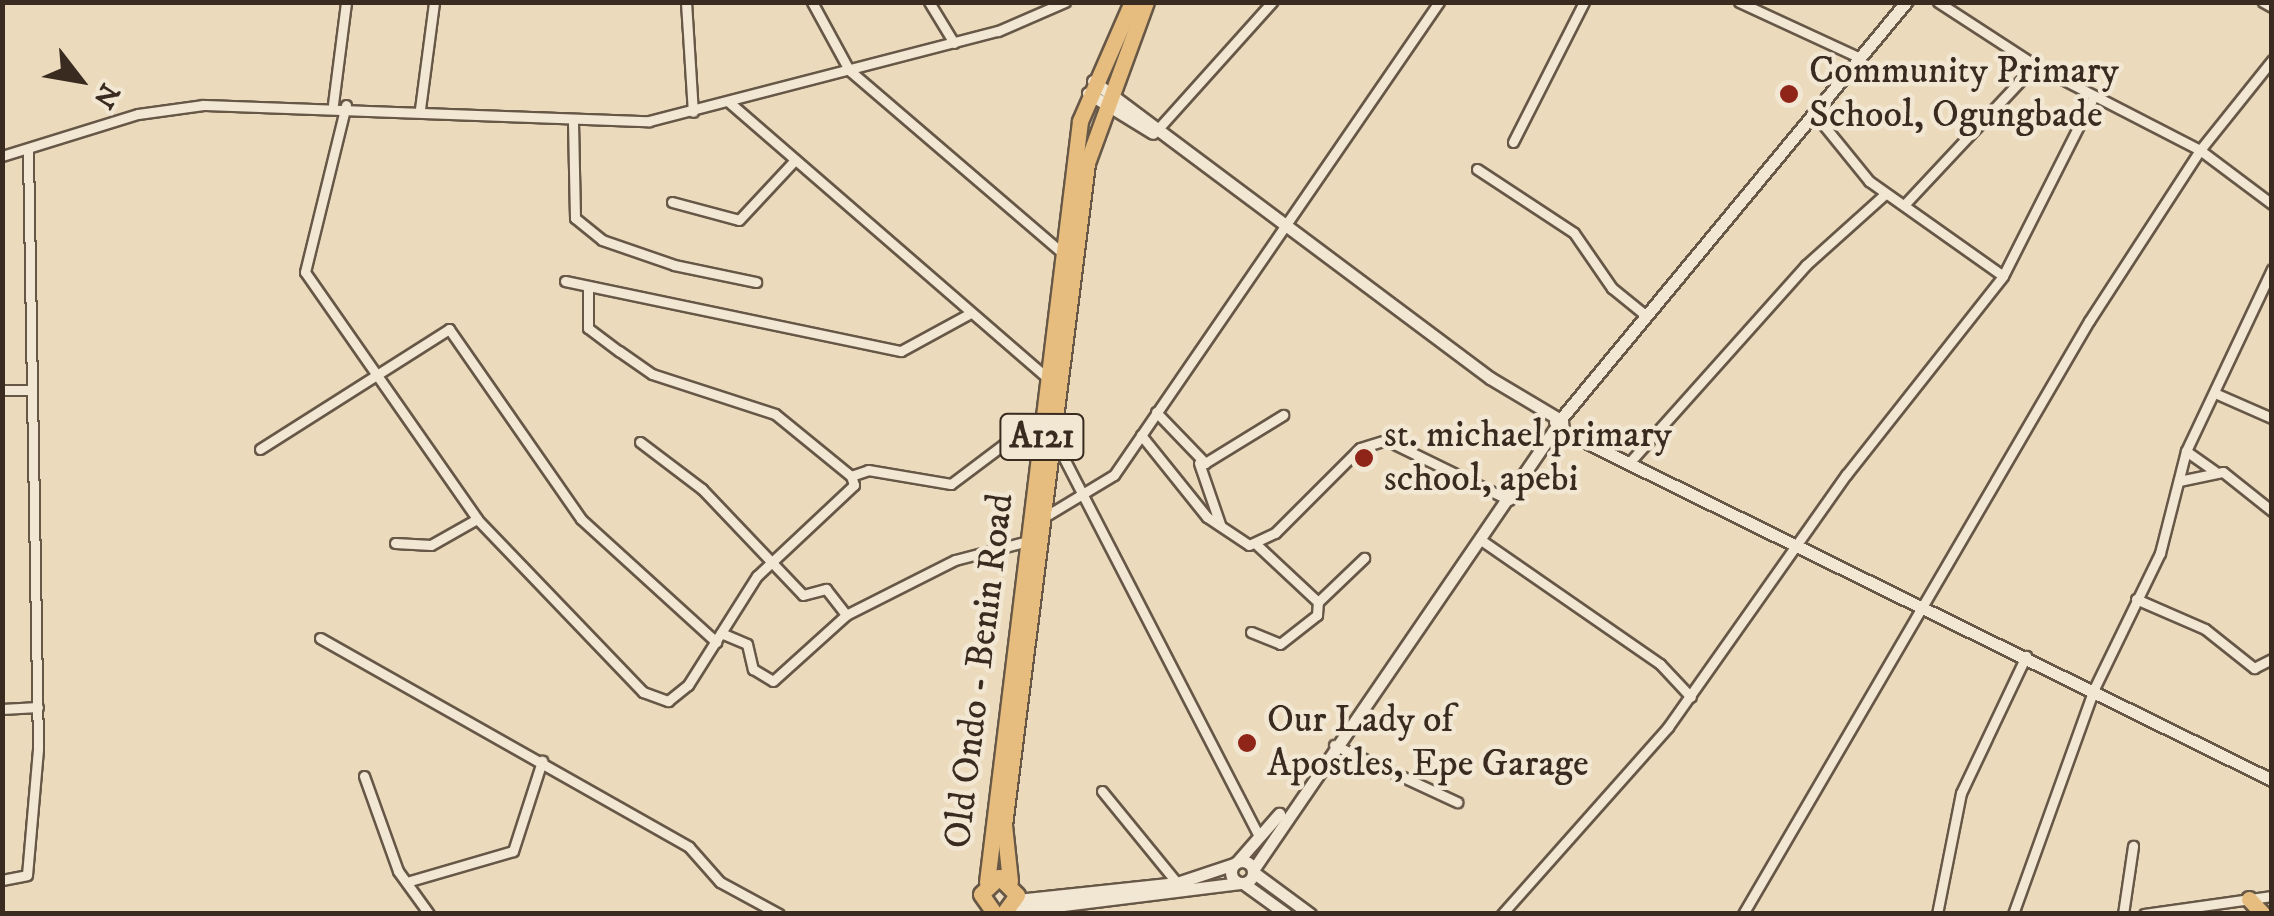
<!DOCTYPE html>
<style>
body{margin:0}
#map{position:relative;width:2274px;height:916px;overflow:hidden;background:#ebdabc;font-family:"IM FELL DW Pica",serif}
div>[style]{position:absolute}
.roads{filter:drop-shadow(2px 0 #665747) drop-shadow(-2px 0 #665747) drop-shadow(0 2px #665747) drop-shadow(0 -2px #665747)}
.minor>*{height:9px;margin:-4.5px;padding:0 4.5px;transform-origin:4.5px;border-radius:4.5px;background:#f2e7d3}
.tertiary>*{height:11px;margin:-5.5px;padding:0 5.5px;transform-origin:5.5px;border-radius:5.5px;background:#f2e7d3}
.tertiary>.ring{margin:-5.5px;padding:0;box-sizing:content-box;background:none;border:11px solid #f2e7d3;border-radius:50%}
.primary>*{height:15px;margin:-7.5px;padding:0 7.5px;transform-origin:7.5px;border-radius:7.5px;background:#e6bd7e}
.dots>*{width:28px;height:28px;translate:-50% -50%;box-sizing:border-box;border:5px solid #f2e7d3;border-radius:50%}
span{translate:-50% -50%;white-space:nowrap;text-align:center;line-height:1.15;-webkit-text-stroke:9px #f2e7d3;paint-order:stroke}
.shield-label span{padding:2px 8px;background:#f2e7d3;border:2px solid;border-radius:8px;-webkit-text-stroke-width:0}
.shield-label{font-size:35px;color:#3a2b20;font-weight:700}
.poi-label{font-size:38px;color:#3a2b20}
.left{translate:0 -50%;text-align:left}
.street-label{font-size:38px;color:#3a2b20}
.frame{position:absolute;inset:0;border:5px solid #3a2b20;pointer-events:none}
.north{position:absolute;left:30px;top:30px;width:100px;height:100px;-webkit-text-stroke:8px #f2e7d3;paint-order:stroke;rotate:121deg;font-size:28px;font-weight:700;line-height:40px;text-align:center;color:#3a2b20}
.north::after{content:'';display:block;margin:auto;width:35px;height:45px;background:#3a2b20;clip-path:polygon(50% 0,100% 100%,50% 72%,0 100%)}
</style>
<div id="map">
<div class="roads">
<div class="minor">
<div style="left:686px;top:2px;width:110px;rotate:86.4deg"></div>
<div style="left:812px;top:2px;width:77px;rotate:61.4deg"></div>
<div style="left:849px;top:70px;width:279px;rotate:40.6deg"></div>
<div style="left:929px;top:2px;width:48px;rotate:58.6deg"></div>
<div style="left:1739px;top:2px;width:133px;rotate:24.8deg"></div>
<div style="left:1938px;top:2px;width:116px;rotate:33deg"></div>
<div style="left:2035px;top:65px;width:186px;rotate:27.3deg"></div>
<div style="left:2200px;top:150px;width:90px;rotate:36.9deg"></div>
<div style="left:2263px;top:2px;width:10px;rotate:29deg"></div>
<div style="left:730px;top:103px;width:417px;rotate:40.9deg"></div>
<div style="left:333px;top:104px;width:103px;rotate:-82.7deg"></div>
<div style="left:346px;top:105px;width:172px;rotate:103.8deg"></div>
<div style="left:305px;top:272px;width:301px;rotate:55.1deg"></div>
<div style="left:477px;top:519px;width:240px;rotate:46.2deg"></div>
<div style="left:643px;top:692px;width:27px;rotate:20deg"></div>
<div style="left:668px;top:701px;width:26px;rotate:-39deg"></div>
<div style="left:688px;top:685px;width:129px;rotate:-57.7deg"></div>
<div style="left:757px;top:576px;width:133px;rotate:-43.2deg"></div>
<div style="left:854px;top:485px;width:9px;rotate:-108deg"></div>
<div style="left:420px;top:109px;width:108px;rotate:-82.5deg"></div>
<div style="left:1813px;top:112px;width:89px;rotate:50.9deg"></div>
<div style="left:1869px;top:181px;width:164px;rotate:35.3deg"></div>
<div style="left:573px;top:122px;width:96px;rotate:88.8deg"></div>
<div style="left:575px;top:218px;width:35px;rotate:39deg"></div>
<div style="left:602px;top:240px;width:76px;rotate:19.1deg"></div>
<div style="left:674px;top:265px;width:84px;rotate:11.7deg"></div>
<div style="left:1158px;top:129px;width:171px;rotate:-48.1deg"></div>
<div style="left:1513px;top:142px;width:157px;rotate:-63.1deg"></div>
<div style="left:2px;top:156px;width:142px;rotate:-17.2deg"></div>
<div style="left:138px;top:114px;width:66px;rotate:-7.9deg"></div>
<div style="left:203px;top:105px;width:446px;rotate:2.1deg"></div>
<div style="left:649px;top:121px;width:360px;rotate:-14.5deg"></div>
<div style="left:998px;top:31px;width:73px;rotate:-23.4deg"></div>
<div style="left:1477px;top:169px;width:116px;rotate:33.4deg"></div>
<div style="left:1574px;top:233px;width:67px;rotate:55.4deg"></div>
<div style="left:1612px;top:288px;width:40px;rotate:39deg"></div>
<div style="left:672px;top:202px;width:69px;rotate:15deg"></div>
<div style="left:739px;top:220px;width:79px;rotate:-47deg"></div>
<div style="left:1904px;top:205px;width:192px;rotate:-46.9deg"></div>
<div style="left:565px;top:281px;width:343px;rotate:11.8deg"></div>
<div style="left:901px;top:351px;width:77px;rotate:-28.6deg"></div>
<div style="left:588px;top:288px;width:40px;rotate:90deg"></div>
<div style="left:588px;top:328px;width:39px;rotate:37deg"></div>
<div style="left:619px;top:351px;width:40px;rotate:34.9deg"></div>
<div style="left:652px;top:374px;width:129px;rotate:18deg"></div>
<div style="left:775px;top:414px;width:98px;rotate:39.2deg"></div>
<div style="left:2px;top:390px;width:30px"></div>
<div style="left:2217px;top:394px;width:60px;rotate:23.6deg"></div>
<div style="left:1156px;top:412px;width:71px;rotate:46.1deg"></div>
<div style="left:1205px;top:463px;width:92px;rotate:-31.6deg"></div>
<div style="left:1141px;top:435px;width:105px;rotate:51.2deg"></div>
<div style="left:1207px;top:517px;width:50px;rotate:33.7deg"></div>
<div style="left:1249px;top:545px;width:29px;rotate:-25deg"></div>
<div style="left:1275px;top:533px;width:120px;rotate:-45deg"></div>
<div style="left:1360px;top:448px;width:27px;rotate:-17deg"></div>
<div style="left:1386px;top:440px;width:137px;rotate:26deg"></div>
<div style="left:1054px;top:439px;width:447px;rotate:62.7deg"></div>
<div style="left:640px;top:442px;width:78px;rotate:37.2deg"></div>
<div style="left:702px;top:489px;width:146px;rotate:46.4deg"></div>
<div style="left:803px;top:595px;width:24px;rotate:-15deg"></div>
<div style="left:826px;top:589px;width:33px;rotate:52deg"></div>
<div style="left:260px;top:449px;width:224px;rotate:-32.4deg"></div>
<div style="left:449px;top:329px;width:231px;rotate:55.2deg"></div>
<div style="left:581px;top:519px;width:183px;rotate:42.3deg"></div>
<div style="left:2186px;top:451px;width:35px;rotate:35deg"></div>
<div style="left:1630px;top:462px;width:264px;rotate:-48.2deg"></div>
<div style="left:1806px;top:265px;width:106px;rotate:-41.9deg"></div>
<div style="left:1199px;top:463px;width:65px;rotate:71deg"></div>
<div style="left:851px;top:476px;width:18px;rotate:-19deg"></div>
<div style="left:868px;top:470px;width:84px;rotate:9.6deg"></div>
<div style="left:951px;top:484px;width:65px;rotate:-36.9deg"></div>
<div style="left:1003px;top:445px;width:42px;rotate:-1.4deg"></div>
<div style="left:2179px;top:481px;width:45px;rotate:-11.6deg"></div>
<div style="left:2223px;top:472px;width:63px;rotate:38.5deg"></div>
<div style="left:1046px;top:516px;width:79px;rotate:-31.1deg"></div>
<div style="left:1114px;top:475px;width:574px;rotate:-55.51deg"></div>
<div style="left:1481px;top:540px;width:218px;rotate:34.7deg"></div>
<div style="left:1660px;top:664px;width:45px;rotate:46.8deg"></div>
<div style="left:395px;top:543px;width:36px;rotate:3deg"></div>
<div style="left:431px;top:545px;width:53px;rotate:-29.5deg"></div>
<div style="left:2136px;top:599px;width:75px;rotate:23.5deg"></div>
<div style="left:2205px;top:629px;width:63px;rotate:38.5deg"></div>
<div style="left:2254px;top:668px;width:20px;rotate:-27deg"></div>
<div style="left:1318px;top:602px;width:64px;rotate:-43.7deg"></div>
<div style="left:1251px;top:632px;width:31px;rotate:22deg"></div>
<div style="left:1280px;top:644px;width:47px;rotate:-38.1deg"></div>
<div style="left:1317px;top:615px;width:13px;rotate:-86deg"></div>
<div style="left:1318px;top:602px;width:85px;rotate:-136.9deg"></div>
<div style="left:721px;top:633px;width:28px;rotate:23deg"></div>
<div style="left:747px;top:644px;width:26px;rotate:77deg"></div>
<div style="left:753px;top:669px;width:23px;rotate:31deg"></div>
<div style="left:773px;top:681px;width:98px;rotate:-42.1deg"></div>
<div style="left:846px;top:615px;width:122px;rotate:-26.8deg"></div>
<div style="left:955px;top:560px;width:75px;rotate:-14.6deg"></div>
<div style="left:320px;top:638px;width:424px;rotate:29.5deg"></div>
<div style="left:689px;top:847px;width:47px;rotate:48.5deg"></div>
<div style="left:720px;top:882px;width:67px;rotate:28.5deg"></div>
<div style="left:2px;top:709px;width:36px;rotate:-3deg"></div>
<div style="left:1334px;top:745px;width:136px;rotate:24.9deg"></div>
<div style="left:364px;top:776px;width:101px;rotate:70.3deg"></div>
<div style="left:398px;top:871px;width:53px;rotate:54.2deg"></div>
<div style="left:1102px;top:791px;width:119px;rotate:50.8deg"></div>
<div style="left:2px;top:880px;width:25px;rotate:-11deg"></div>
<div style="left:27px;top:875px;width:127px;rotate:-85deg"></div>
<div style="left:38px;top:748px;width:598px;rotate:-90.96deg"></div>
<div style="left:410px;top:881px;width:107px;rotate:-16.2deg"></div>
<div style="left:513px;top:851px;width:95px;rotate:-72.1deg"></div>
<div style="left:1502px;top:914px;width:250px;rotate:-48.4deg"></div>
<div style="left:1668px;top:727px;width:309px;rotate:-54.8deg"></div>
<div style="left:1846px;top:475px;width:253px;rotate:-51.7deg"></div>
<div style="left:2003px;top:276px;width:202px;rotate:-63.2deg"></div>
<div style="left:1743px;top:914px;width:687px;rotate:-59.74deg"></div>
<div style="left:2089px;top:321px;width:204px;rotate:-57deg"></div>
<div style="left:2200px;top:150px;width:115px;rotate:-51.3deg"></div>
<div style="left:1937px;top:914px;width:123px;rotate:-78.8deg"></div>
<div style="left:1961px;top:793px;width:152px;rotate:-64.6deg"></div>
<div style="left:2013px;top:914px;width:239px;rotate:-70.2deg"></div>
<div style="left:2094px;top:689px;width:151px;rotate:-64.1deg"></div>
<div style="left:2160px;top:553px;width:105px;rotate:-75.7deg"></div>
<div style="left:2186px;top:451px;width:201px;rotate:-64.7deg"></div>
<div style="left:2123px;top:914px;width:69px;rotate:-81.6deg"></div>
<div style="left:2144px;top:914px;width:129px;rotate:-8deg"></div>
</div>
<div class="tertiary">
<div style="left:1093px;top:81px;width:496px;rotate:36.8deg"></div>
<div style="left:1490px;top:378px;width:84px;rotate:30.8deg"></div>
<div style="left:1562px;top:421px;width:10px;rotate:84deg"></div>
<div style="left:1563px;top:431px;width:12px;rotate:-132deg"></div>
<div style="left:1088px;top:93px;width:76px;rotate:31.6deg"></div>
<div style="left:1560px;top:420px;width:543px;rotate:-50.38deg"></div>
<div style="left:1563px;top:431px;width:790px;rotate:26.21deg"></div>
<div class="ring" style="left:1231px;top:861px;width:11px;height:11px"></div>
<div style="left:1237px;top:862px;width:64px;rotate:-48.8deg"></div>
<div style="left:1253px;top:870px;width:533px;rotate:-55.62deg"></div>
<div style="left:1253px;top:872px;width:71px;rotate:36.4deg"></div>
<div style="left:1243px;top:883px;width:53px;rotate:35.8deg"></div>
<div style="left:1017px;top:900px;width:161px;rotate:-6.1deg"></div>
<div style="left:1177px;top:883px;width:60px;rotate:-18.4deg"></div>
<div style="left:1007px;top:912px;width:235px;rotate:-7.1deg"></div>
</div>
<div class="primary">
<div style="left:1010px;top:881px;width:56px;rotate:-96.1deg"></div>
<div style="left:1004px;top:825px;width:667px;rotate:-82.85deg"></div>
<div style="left:1087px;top:163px;width:171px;rotate:-69.9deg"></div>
<div style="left:987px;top:882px;width:767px;rotate:-83.03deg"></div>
<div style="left:1080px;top:121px;width:130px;rotate:-66.4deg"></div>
<div style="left:2249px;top:899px;width:21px;rotate:47deg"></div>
<div style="left:995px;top:914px;width:24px;rotate:-125deg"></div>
<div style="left:981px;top:894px;width:25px;rotate:-43deg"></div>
<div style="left:999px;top:877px;width:25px;rotate:45deg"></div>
<div style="left:1017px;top:895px;width:24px;rotate:126deg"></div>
</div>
</div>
<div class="dots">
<div style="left:1789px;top:94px;background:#8f2418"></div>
<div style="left:1364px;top:458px;background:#8f2418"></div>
<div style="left:1247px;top:743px;background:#8f2418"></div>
</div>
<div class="shield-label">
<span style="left:1042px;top:437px">A121</span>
</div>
<div class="poi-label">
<span class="left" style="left:1809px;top:94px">Community Primary<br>School, Ogungbade</span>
<span class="left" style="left:1384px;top:458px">st. michael primary<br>school, apebi</span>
<span class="left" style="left:1267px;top:743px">Our Lady of<br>Apostles, Epe Garage</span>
</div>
<div class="street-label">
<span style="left:980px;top:671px;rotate:-83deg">Old Ondo - Benin Road</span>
</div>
<div class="frame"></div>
<div class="north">N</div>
</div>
